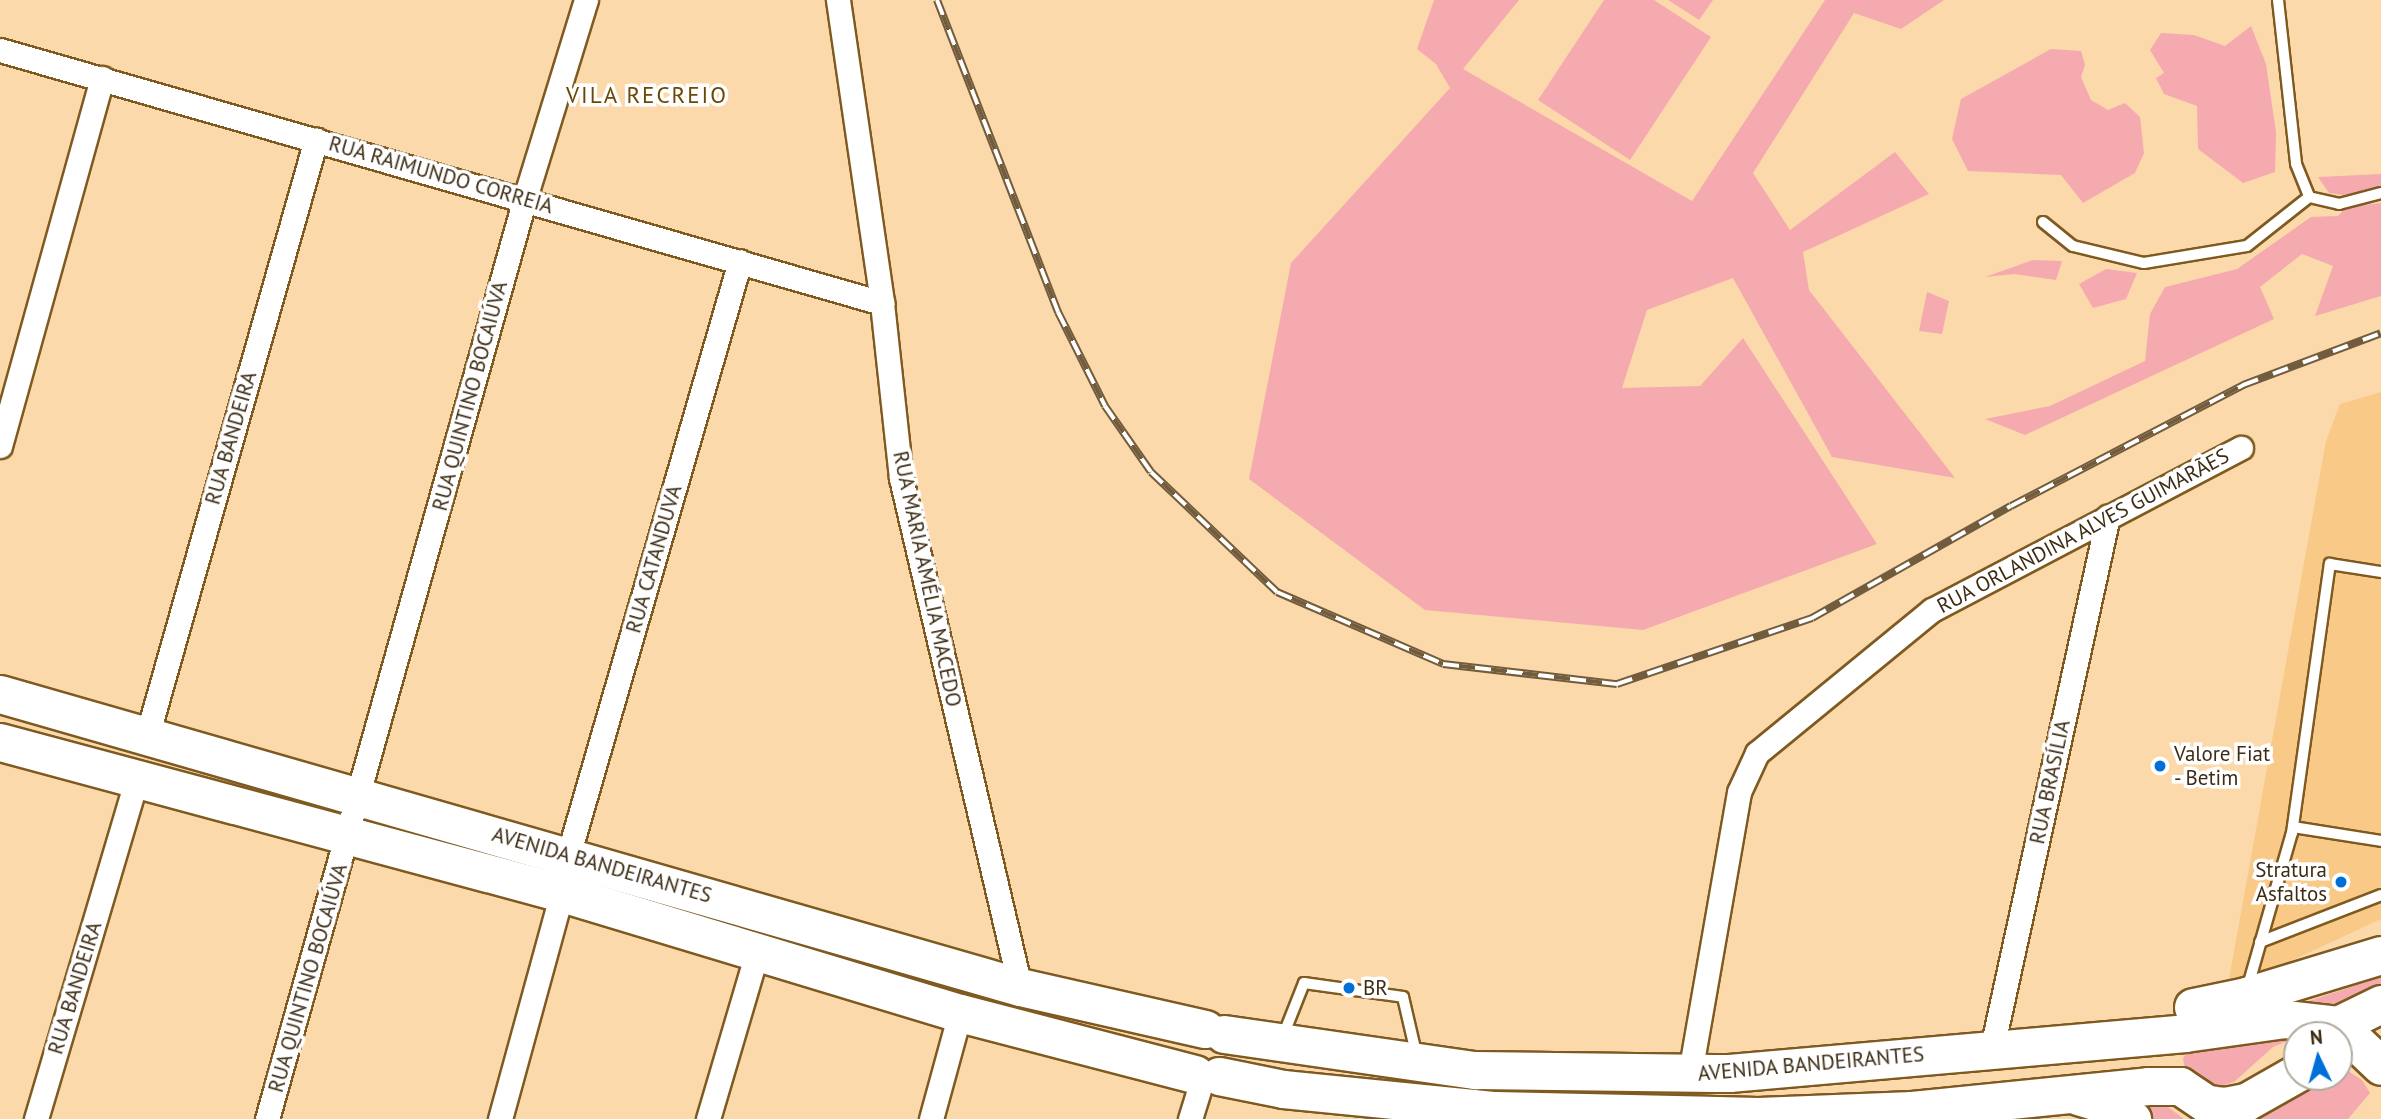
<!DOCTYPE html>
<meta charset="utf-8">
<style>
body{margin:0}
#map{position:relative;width:2381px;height:1119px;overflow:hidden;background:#fbd9ab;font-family:"PT Sans",sans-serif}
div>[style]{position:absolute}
.built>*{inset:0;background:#f9c988}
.green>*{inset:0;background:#f5aab0}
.roads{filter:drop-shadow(2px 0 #7f5a20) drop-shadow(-2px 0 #7f5a20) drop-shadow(0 2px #7f5a20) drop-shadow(0 -2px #7f5a20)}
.service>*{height:10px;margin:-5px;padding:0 5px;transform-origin:5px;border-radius:5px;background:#fff}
.minor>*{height:23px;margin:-11.5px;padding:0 11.5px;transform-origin:11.5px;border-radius:11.5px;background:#fff}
.primary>*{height:37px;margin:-18.5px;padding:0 18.5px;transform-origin:18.5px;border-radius:18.5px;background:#fff}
.rail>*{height:8px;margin-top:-4px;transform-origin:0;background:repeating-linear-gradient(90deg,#fff 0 16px,#715c3e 0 32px);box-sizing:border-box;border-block:2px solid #715c3e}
.dots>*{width:19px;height:19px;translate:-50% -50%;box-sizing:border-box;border:4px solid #fff;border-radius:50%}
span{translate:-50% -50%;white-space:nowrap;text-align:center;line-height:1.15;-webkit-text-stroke:7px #fff;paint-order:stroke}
.street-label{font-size:21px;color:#3d2c15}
.poi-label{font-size:21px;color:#3d2c15}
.left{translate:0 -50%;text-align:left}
.right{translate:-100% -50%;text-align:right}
.neighbourhood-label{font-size:23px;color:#6c4705;letter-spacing:2px}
.north{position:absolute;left:2283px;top:1021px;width:70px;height:70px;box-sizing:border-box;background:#fff;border:2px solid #b1aba1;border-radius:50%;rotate:355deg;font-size:19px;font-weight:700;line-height:28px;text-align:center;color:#3d2c15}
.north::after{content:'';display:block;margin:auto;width:24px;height:32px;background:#0070d8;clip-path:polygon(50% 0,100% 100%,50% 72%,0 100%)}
</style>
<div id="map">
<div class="built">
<div style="clip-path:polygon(2381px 392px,2381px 919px,2263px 974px,2229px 979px,2326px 441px,2340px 404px)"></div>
</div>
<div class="green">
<div style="clip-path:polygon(1434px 0,1519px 0,1463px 69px,1692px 201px,1825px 0,1944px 0,1901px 29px,1854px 13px,1753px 173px,1790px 230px,1895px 152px,1929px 194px,1803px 252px,1809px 290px,1955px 478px,1832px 457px,1733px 278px,1647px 310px,1622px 388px,1700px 386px,1743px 338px,1877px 544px,1643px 630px,1425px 610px,1249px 479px,1291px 263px,1450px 88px,1436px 64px,1417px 49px)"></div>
<div style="clip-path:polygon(1604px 0,1654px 0,1711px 37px,1630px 160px,1538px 100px)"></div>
<div style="clip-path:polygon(1668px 0,1713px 0,1699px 20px)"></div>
<div style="clip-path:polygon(2251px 26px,2266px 64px,2276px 132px,2275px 172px,2243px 183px,2198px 149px,2197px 106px,2164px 94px,2156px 78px,2164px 73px,2150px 50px,2161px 33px,2194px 35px,2225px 46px)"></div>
<div style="clip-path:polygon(2051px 49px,2081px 51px,2085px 65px,2081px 77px,2091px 100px,2108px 110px,2125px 103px,2140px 117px,2144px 153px,2135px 173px,2083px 203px,2061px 175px,1968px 171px,1952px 139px,1961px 99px)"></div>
<div style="clip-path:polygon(2381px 174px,2381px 190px,2343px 195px,2329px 193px,2318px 177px)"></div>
<div style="clip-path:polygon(2381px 203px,2381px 296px,2315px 316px,2333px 266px,2302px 254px,2260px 287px,2274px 319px,2025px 435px,1985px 419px,2050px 406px,2145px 361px,2150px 314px,2165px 287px,2237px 269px,2311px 217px,2338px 216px,2347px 207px)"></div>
<div style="clip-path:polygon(2033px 260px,2062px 261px,2056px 280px,2014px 274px,1985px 277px)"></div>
<div style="clip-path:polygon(2106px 269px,2137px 273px,2126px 299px,2093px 308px,2079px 284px)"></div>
<div style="clip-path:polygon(1927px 292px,1949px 301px,1942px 334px,1919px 331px)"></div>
<div style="clip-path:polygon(2381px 977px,2381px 997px,2356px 1009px,2303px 1003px)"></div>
<div style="clip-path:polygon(2258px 1034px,2297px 1037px,2273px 1047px,2234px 1082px,2220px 1086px,2205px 1086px,2185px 1070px,2183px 1058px,2191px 1049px)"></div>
<div style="clip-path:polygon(2345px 1069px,2362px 1080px,2370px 1093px,2348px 1119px,2253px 1119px,2265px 1115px,2303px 1081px,2339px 1077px,2339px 1071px)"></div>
<div style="clip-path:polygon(2135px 1102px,2168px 1107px,2184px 1119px,2147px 1119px)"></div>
</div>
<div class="roads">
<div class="service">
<div style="left:2278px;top:0;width:165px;rotate:83.7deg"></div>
<div style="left:2296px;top:164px;width:35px;rotate:68deg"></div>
<div style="left:2309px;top:197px;width:31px;rotate:13deg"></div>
<div style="left:2339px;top:204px;width:43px;rotate:-14.7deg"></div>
<div style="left:2043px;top:222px;width:38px;rotate:39deg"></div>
<div style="left:2073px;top:246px;width:73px;rotate:13.5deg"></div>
<div style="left:2144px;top:263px;width:104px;rotate:-9.4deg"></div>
<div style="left:2247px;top:246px;width:79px;rotate:-38.3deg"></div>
<div style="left:2293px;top:827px;width:89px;rotate:9deg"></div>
<div style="left:2260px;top:942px;width:130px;rotate:-21.2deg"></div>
<div style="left:2248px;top:986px;width:159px;rotate:-74deg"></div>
<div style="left:2292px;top:833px;width:272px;rotate:-82deg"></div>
<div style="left:2330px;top:564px;width:52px;rotate:8.9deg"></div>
<div style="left:1283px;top:1036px;width:57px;rotate:-68.4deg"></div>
<div style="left:1304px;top:983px;width:100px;rotate:8deg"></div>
<div style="left:1403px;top:997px;width:62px;rotate:76.9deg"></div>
</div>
<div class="minor">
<div style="left:838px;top:0;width:306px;rotate:81.7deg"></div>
<div style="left:882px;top:303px;width:176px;rotate:83.8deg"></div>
<div style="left:901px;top:478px;width:523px;rotate:76.84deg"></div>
<div style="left:0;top:50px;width:918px;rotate:16.01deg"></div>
<div style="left:0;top:446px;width:382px;rotate:-74.5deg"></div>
<div style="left:147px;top:736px;width:620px;rotate:-74.19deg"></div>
<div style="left:568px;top:856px;width:619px;rotate:-73.88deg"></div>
<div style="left:1992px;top:1048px;width:544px;rotate:-77.7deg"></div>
<div style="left:1690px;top:1073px;width:285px;rotate:-80.1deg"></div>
<div style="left:1739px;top:792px;width:43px;rotate:-65.2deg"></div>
<div style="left:1757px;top:753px;width:226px;rotate:-39.3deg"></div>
<div style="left:1932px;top:610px;width:349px;rotate:-27.7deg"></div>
<div style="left:36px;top:1119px;width:357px;rotate:-73.5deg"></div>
<div style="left:267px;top:1119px;width:956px;rotate:-74.35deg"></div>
<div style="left:525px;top:198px;width:207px;rotate:-72.9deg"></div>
<div style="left:500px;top:1119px;width:234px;rotate:-74.7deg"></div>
<div style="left:708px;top:1119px;width:173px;rotate:-73.6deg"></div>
<div style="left:931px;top:1119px;width:110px;rotate:-74.7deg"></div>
<div style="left:1190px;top:1119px;width:44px;rotate:-72.8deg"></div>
</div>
<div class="primary">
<div style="left:0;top:694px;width:1061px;rotate:16.03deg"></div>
<div style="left:1020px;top:987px;width:190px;rotate:12.8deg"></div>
<div style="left:0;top:742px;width:582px;rotate:15.04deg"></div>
<div style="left:562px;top:893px;width:416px;rotate:16.8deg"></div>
<div style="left:960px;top:1013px;width:243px;rotate:14.6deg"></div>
<div style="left:2193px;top:1007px;width:54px;rotate:-11.7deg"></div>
<div style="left:2246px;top:996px;width:141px;rotate:-16.9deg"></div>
<div style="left:2338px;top:1025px;width:48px;rotate:-26deg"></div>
<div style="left:1224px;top:1034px;width:254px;rotate:8.2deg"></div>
<div style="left:1475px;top:1070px;width:254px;rotate:0.7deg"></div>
<div style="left:1729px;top:1073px;width:458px;rotate:-5deg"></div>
<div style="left:2185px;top:1033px;width:101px;rotate:-8deg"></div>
<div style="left:2285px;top:1019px;width:53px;rotate:6.5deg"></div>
<div style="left:2338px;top:1025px;width:59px;rotate:43.6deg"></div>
<div style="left:1219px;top:1076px;width:65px;rotate:11.5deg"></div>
<div style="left:1283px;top:1089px;width:213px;rotate:5.7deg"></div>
<div style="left:1495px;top:1110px;width:263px;rotate:1.3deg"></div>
<div style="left:1758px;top:1116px;width:154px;rotate:-2.2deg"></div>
<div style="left:1912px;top:1110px;width:237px;rotate:-5.8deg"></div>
<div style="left:2148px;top:1086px;width:32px"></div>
<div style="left:2180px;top:1086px;width:32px;rotate:34deg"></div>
<div style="left:2207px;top:1104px;width:18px;rotate:6deg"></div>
<div style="left:2225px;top:1106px;width:21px;rotate:-11deg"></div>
<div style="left:2246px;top:1102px;width:59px;rotate:-29.6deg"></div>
<div style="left:2078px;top:1096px;width:38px;rotate:17deg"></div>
<div style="left:2114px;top:1107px;width:22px;rotate:34deg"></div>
</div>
</div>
<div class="rail">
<div style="left:937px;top:0;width:335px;rotate:68.8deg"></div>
<div style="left:1058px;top:312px;width:105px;rotate:63.4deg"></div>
<div style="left:1105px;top:406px;width:80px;rotate:55.1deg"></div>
<div style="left:1151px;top:472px;width:174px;rotate:43.6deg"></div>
<div style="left:1277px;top:592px;width:181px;rotate:23.4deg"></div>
<div style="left:1443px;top:664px;width:175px;rotate:6.6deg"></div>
<div style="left:1617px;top:684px;width:206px;rotate:-18.7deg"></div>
<div style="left:1812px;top:618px;width:228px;rotate:-29.4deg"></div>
<div style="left:2011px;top:506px;width:262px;rotate:-27.5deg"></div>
<div style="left:2243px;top:385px;width:147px;rotate:-20.6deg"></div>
</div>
<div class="dots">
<div style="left:2160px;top:766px;background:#0070d8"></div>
<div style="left:2341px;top:882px;background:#0070d8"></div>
<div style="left:1349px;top:988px;background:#0070d8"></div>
</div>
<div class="street-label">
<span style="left:441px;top:175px;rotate:16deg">RUA RAIMUNDO CORREIA</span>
<span style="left:470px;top:396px;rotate:-75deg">RUA QUINTINO BOCAIÚVA</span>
<span style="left:231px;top:438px;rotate:-74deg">RUA BANDEIRA</span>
<span style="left:2083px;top:531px;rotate:-28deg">RUA ORLANDINA ALVES GUIMARÃES</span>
<span style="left:654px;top:559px;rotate:-74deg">RUA CATANDUVA</span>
<span style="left:927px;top:579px;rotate:78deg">RUA MARIA AMÉLIA MACEDO</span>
<span style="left:2050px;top:782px;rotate:-78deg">RUA BRASÍLIA</span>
<span style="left:602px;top:865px;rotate:16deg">AVENIDA BANDEIRANTES</span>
<span style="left:308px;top:978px;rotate:-74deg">RUA QUINTINO BOCAIÚVA</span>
<span style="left:75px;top:988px;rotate:-73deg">RUA BANDEIRA</span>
<span style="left:1811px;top:1064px;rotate:-5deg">AVENIDA BANDEIRANTES</span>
</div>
<div class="poi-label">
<span class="left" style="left:2174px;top:766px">Valore Fiat<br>- Betim</span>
<span class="right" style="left:2327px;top:882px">Stratura<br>Asfaltos</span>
<span class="left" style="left:1363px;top:988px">BR</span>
</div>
<div class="neighbourhood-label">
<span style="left:647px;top:95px">VILA RECREIO</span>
</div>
<div class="north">N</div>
</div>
